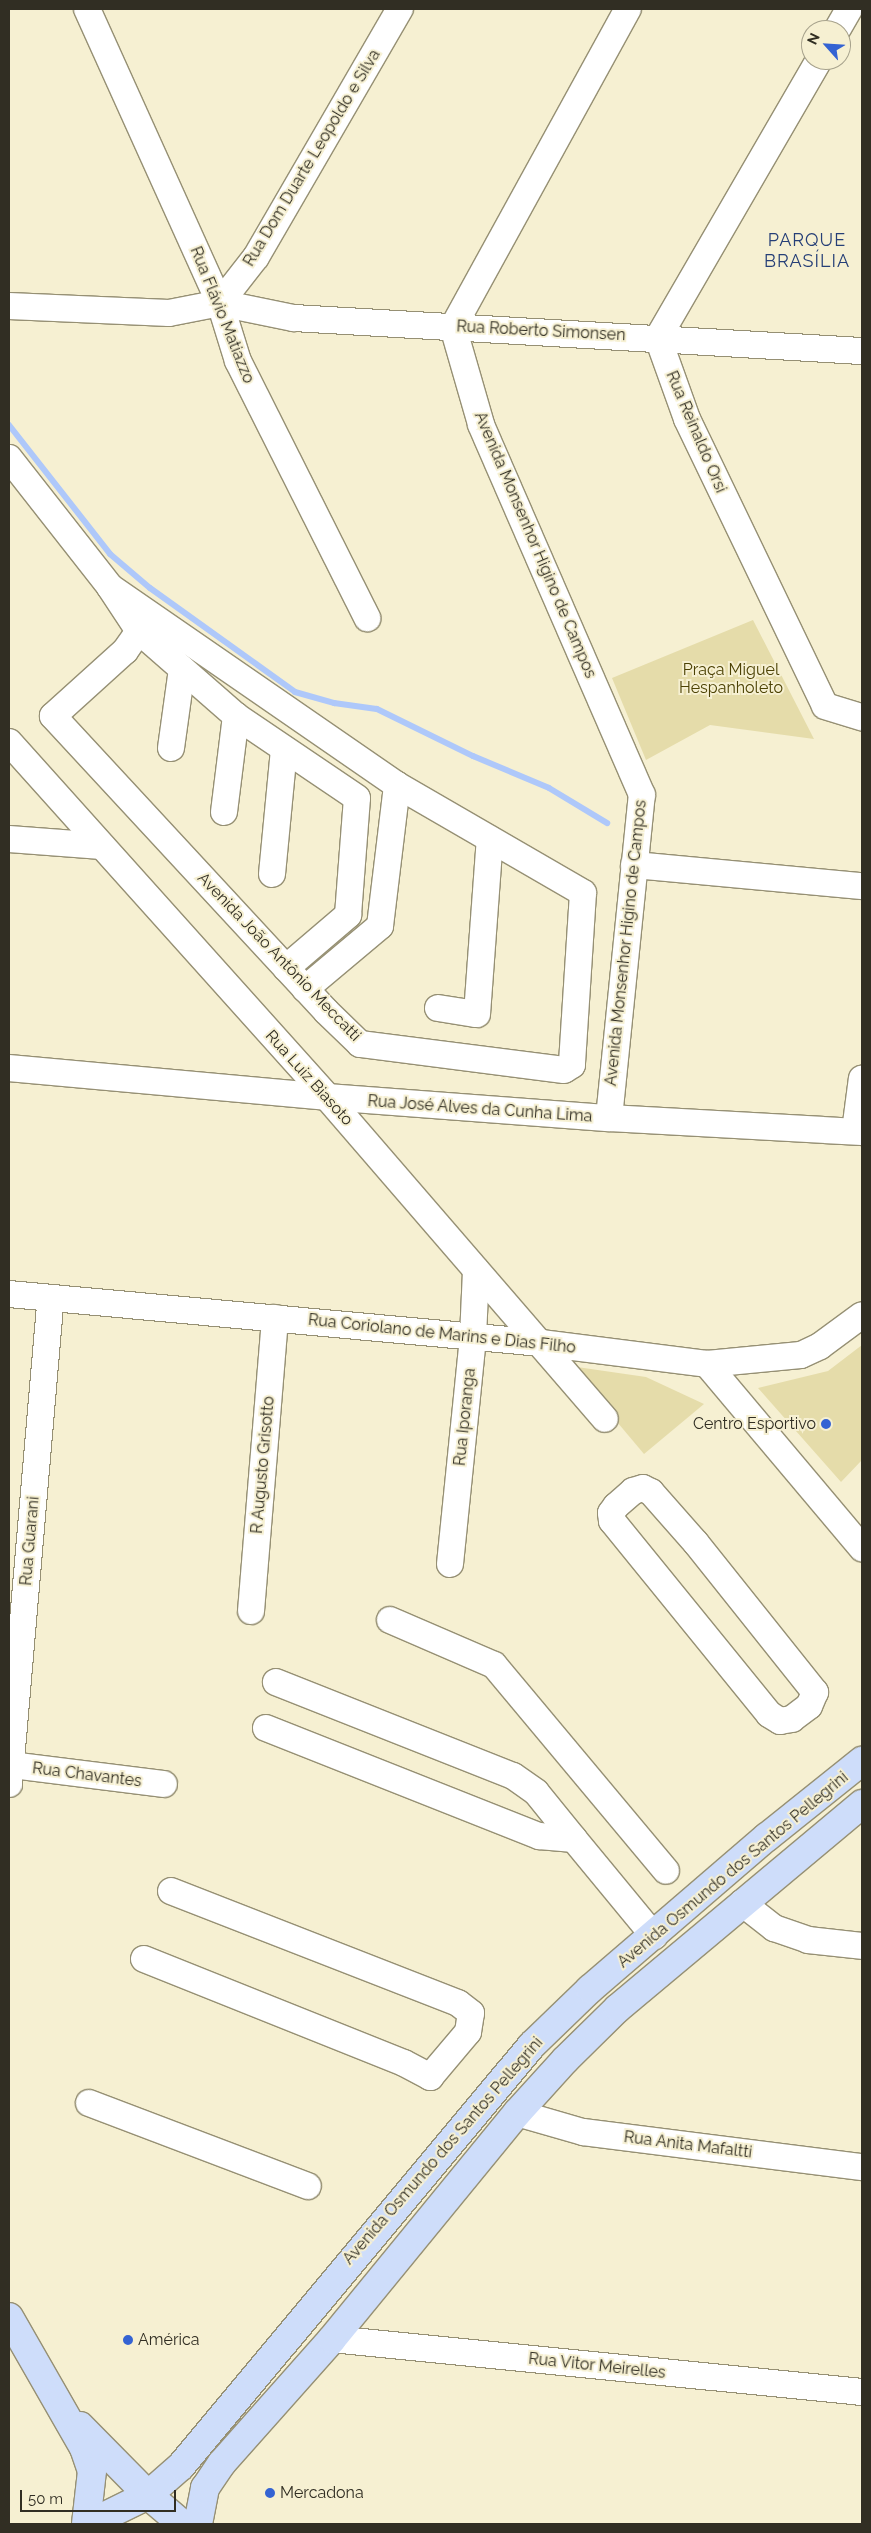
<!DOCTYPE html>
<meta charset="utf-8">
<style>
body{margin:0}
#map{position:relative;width:871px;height:2533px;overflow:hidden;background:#f6f0d2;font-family:Raleway,sans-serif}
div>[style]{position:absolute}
.green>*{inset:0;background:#e5dcaa}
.stream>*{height:6px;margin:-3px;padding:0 3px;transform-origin:3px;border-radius:3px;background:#aec8fa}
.roads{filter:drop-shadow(1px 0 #969074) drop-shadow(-1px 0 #969074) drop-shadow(0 1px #969074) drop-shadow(0 -1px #969074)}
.minor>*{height:26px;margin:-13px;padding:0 13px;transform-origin:13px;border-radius:13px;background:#fff}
.major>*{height:28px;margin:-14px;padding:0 14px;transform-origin:14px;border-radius:14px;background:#ceddfa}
.dots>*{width:14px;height:14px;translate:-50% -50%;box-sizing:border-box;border:2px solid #f6f0d2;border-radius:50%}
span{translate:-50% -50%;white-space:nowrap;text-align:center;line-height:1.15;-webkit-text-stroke:4px #f6f0d2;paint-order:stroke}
.street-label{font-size:16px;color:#312e23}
.park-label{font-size:16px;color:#4c4204}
.poi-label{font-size:16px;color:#312e23}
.right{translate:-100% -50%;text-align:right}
.left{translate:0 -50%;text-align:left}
.neighbourhood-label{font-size:18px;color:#263f77;letter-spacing:1px}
.frame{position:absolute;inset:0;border:10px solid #312e23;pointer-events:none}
.north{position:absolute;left:801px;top:20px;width:50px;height:50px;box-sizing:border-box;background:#f6f0d2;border:1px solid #a7a28c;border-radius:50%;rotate:296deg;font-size:14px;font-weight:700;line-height:20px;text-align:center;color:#312e23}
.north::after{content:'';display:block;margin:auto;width:18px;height:22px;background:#3463d3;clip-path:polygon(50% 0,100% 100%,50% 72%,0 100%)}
.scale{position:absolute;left:20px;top:2490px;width:156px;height:22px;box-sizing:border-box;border:2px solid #312e23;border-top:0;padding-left:6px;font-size:15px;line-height:18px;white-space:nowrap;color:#312e23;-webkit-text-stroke:4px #f6f0d2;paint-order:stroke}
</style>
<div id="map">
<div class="green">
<div style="clip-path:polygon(753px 620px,814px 739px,710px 725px,646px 760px,612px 678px)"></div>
<div style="clip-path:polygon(862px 1345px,862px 1460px,841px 1482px,758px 1388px,828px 1371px)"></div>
<div style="clip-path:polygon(570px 1366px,646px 1377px,704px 1404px,644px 1454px)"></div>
</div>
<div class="stream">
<div style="left:9px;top:425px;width:164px;rotate:51.9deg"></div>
<div style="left:110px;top:554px;width:52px;rotate:40.4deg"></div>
<div style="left:150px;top:588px;width:178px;rotate:35.6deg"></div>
<div style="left:295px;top:692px;width:41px;rotate:15.8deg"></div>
<div style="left:334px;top:703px;width:43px;rotate:7.9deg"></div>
<div style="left:377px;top:709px;width:107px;rotate:26.1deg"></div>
<div style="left:473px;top:756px;width:82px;rotate:22.8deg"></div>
<div style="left:549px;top:788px;width:68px;rotate:31.1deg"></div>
</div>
<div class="roads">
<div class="minor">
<div style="left:87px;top:9px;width:323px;rotate:65.7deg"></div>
<div style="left:220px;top:303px;width:61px;rotate:72.8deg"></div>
<div style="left:238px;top:361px;width:288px;rotate:63.3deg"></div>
<div style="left:837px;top:30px;width:24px;rotate:-60deg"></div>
<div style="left:819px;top:60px;width:321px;rotate:120.1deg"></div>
<div style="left:658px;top:338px;width:86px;rotate:70.3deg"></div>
<div style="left:687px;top:419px;width:318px;rotate:64.3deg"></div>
<div style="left:825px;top:706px;width:39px;rotate:17deg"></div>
<div style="left:220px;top:303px;width:58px;rotate:-52deg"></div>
<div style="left:256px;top:257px;width:287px;rotate:-59.9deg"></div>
<div style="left:9px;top:306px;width:160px;rotate:2.5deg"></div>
<div style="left:169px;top:313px;width:52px;rotate:-11.1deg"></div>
<div style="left:220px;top:303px;width:76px;rotate:11.5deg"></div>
<div style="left:294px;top:318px;width:569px;rotate:3.33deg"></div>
<div style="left:9px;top:458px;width:164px;rotate:51.9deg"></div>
<div style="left:110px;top:587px;width:53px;rotate:56.6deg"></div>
<div style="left:139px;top:631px;width:129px;rotate:41.2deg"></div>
<div style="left:236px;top:716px;width:146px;rotate:34.1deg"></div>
<div style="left:110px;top:587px;width:349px;rotate:34.6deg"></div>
<div style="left:397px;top:785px;width:215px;rotate:30.1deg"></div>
<div style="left:583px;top:893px;width:172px;rotate:93.7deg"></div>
<div style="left:572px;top:1065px;width:9px;rotate:148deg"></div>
<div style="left:564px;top:1070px;width:206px;rotate:-172.7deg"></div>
<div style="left:360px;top:1044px;width:47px;rotate:-135.9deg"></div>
<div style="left:326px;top:1011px;width:402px;rotate:-132.8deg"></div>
<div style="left:53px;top:716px;width:97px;rotate:-42.1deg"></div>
<div style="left:125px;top:651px;width:24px;rotate:-55deg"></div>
<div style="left:9px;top:742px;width:477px;rotate:48.1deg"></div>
<div style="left:327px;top:1097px;width:425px;rotate:49.2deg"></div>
<div style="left:171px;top:748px;width:80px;rotate:-82.1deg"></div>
<div style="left:224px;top:812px;width:97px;rotate:-82.9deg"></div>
<div style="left:9px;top:839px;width:93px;rotate:4.3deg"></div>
<div style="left:634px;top:865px;width:229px;rotate:5.3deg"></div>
<div style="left:272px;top:874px;width:125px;rotate:-84.5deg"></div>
<div style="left:286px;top:968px;width:82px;rotate:-40.5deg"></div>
<div style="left:348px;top:915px;width:117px;rotate:-85.6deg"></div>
<div style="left:305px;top:989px;width:98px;rotate:-40deg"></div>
<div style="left:380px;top:926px;width:142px;rotate:-83.1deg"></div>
<div style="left:438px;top:1008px;width:39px;rotate:9deg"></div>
<div style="left:477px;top:1014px;width:175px;rotate:-85.8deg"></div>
<div style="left:9px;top:1068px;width:319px;rotate:5.2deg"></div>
<div style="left:327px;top:1097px;width:283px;rotate:4.3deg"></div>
<div style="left:609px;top:1118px;width:253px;rotate:3.2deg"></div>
<div style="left:609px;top:1118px;width:325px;rotate:-84.2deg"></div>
<div style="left:642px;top:795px;width:404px;rotate:-113.5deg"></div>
<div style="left:481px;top:424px;width:101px;rotate:-106.1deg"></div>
<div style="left:453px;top:327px;width:363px;rotate:-61.2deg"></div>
<div style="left:855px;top:1131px;width:53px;rotate:-82.5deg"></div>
<div style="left:9px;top:1294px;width:534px;rotate:5.26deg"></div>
<div style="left:541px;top:1343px;width:167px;rotate:7.2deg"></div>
<div style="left:707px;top:1364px;width:94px;rotate:-5.5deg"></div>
<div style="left:801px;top:1355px;width:21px;rotate:-25deg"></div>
<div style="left:820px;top:1346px;width:52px;rotate:-36.4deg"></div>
<div style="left:707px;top:1364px;width:241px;rotate:49.9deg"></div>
<div style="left:643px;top:1488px;width:9px;rotate:27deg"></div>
<div style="left:651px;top:1492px;width:68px;rotate:48.6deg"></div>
<div style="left:696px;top:1543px;width:191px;rotate:51.4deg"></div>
<div style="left:815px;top:1692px;width:15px;rotate:113deg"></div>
<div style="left:809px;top:1706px;width:21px;rotate:143deg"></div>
<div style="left:792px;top:1719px;width:12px;rotate:171deg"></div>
<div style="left:780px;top:1721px;width:13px;rotate:-148deg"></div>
<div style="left:769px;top:1714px;width:249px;rotate:-129.1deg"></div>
<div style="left:612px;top:1521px;width:8px;rotate:-97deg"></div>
<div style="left:611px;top:1513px;width:9px;rotate:-54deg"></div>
<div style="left:616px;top:1506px;width:23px;rotate:-41deg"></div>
<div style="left:633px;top:1491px;width:10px;rotate:-17deg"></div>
<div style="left:450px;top:1564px;width:228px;rotate:-84.2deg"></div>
<div style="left:473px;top:1337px;width:67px;rotate:-87.4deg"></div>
<div style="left:251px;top:1611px;width:294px;rotate:-85.3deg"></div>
<div style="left:390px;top:1620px;width:113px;rotate:23.4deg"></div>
<div style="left:494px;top:1665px;width:268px;rotate:50.1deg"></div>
<div style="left:266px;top:1728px;width:294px;rotate:21.6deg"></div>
<div style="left:539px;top:1836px;width:35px;rotate:5deg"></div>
<div style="left:574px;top:1839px;width:60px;rotate:-129deg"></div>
<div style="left:536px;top:1792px;width:28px;rotate:-145deg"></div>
<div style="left:513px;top:1776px;width:255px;rotate:-158.4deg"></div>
<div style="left:11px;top:1765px;width:154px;rotate:7.1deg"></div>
<div style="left:9px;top:1784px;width:487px;rotate:-85.1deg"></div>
<div style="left:574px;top:1839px;width:126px;rotate:50.5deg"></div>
<div style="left:742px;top:1903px;width:41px;rotate:38deg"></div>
<div style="left:774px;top:1928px;width:36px;rotate:19deg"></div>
<div style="left:808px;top:1940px;width:54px;rotate:6.3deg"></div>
<div style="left:144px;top:1959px;width:280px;rotate:21.8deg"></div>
<div style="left:404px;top:2063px;width:30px;rotate:28deg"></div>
<div style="left:430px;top:2077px;width:59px;rotate:-49.8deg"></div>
<div style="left:468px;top:2032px;width:19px;rotate:-81deg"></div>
<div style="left:471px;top:2013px;width:16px;rotate:-142deg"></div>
<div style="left:458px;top:2003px;width:308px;rotate:-158.7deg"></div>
<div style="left:89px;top:2103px;width:234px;rotate:20.8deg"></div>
<div style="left:517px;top:2113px;width:69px;rotate:16.1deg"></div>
<div style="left:583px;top:2132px;width:281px;rotate:7.2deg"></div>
<div style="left:332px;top:2339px;width:533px;rotate:5.71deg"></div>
</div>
<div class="major">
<div style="left:9px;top:2317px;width:151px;rotate:60.2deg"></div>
<div style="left:84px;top:2448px;width:24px;rotate:71deg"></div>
<div style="left:92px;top:2471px;width:53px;rotate:96.5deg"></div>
<div style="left:80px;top:2426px;width:97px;rotate:45.4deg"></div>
<div style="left:148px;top:2495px;width:45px;rotate:40.5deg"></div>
<div style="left:89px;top:2524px;width:66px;rotate:-26.2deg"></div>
<div style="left:148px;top:2495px;width:44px;rotate:-41.3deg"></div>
<div style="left:181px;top:2466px;width:548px;rotate:-50.18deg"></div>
<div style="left:532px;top:2045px;width:81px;rotate:-44deg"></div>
<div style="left:590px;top:1989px;width:233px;rotate:-40.7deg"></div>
<div style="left:767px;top:1837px;width:122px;rotate:-38.7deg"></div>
<div style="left:198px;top:2524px;width:37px;rotate:-79deg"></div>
<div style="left:205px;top:2488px;width:30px;rotate:-56deg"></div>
<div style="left:222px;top:2463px;width:166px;rotate:-48.4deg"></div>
<div style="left:332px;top:2339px;width:292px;rotate:-50.7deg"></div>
<div style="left:517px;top:2113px;width:72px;rotate:-47.8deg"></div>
<div style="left:565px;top:2060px;width:74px;rotate:-44.5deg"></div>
<div style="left:618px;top:2008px;width:318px;rotate:-39.9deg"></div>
</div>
</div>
<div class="dots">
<div style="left:826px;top:1424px;background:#3463d3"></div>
<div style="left:128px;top:2340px;background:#3463d3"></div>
<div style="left:270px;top:2493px;background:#3463d3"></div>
</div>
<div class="street-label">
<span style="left:312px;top:158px;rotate:-59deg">Rua Dom Duarte Leopoldo e Silva</span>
<span style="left:222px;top:315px;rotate:68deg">Rua Flávio Matiazzo</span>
<span style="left:541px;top:331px;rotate:3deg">Rua Roberto Simonsen</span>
<span style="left:696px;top:432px;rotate:67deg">Rua Reinaldo Orsi</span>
<span style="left:535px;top:545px;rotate:67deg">Avenida Monsenhor Higino de Campos</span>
<span style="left:626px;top:943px;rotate:-84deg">Avenida Monsenhor Higino de Campos</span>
<span style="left:279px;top:957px;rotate:46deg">Avenida João Antônio Meccatti</span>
<span style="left:309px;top:1078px;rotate:48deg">Rua Luiz Biasoto</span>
<span style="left:480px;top:1109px;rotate:4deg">Rua José Alves da Cunha Lima</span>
<span style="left:442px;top:1334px;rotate:6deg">Rua Coriolano de Marins e Dias Filho</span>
<span style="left:465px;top:1417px;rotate:-84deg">Rua Iporanga</span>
<span style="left:263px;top:1465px;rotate:-85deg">R Augusto Grisotto</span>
<span style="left:30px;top:1541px;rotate:-85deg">Rua Guarani</span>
<span style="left:87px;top:1775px;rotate:7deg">Rua Chavantes</span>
<span style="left:733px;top:1870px;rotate:-40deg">Avenida Osmundo dos Santos Pellegrini</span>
<span style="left:688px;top:2145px;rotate:7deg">Rua Anita Mafaltti</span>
<span style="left:443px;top:2151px;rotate:-49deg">Avenida Osmundo dos Santos Pellegrini</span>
<span style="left:597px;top:2366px;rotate:6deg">Rua Vitor Meirelles</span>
</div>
<div class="park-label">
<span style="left:731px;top:679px">Praça Miguel<br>Hespanholeto</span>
</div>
<div class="poi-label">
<span class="right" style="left:816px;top:1424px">Centro Esportivo</span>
<span class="left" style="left:138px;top:2340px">América</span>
<span class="left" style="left:280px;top:2493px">Mercadona</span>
</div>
<div class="neighbourhood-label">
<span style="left:807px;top:251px">PARQUE<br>BRASÍLIA</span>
</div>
<div class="frame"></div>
<div class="north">N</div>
<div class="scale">50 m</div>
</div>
